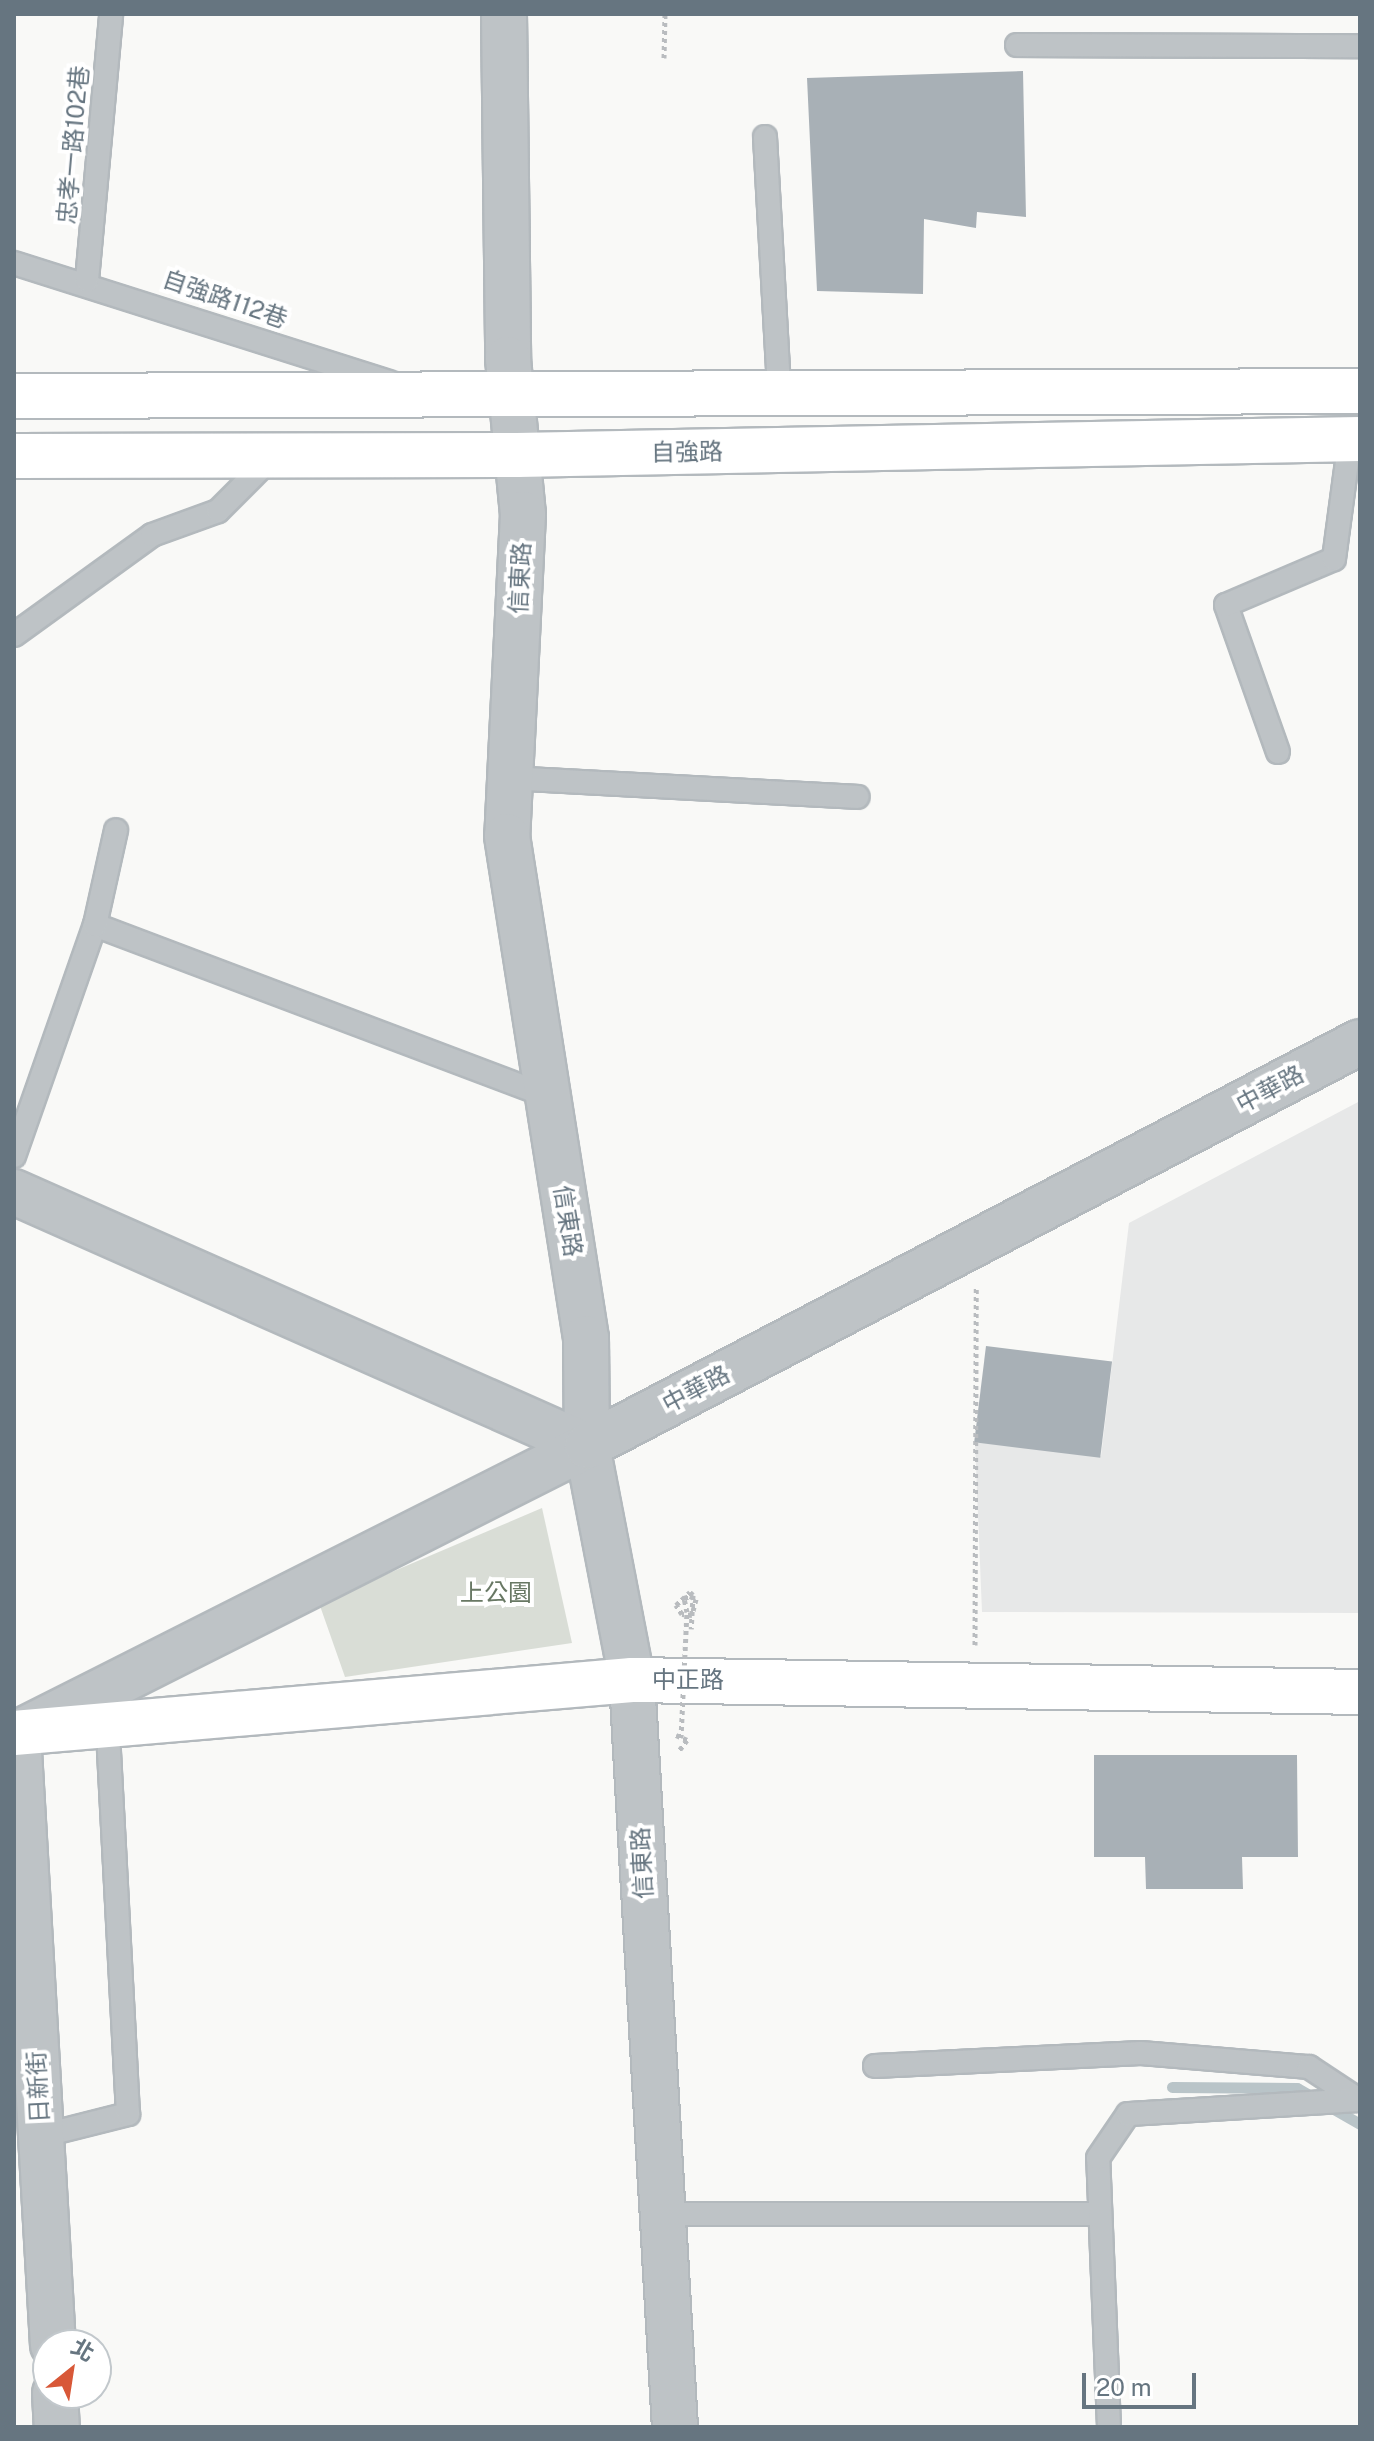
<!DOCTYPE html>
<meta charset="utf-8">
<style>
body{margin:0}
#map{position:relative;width:1374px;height:2441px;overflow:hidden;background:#f9f9f7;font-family:"Public Sans","Noto Sans TC",sans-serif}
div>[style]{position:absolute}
.built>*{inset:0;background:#e7e8e8}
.green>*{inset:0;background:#d9ddd6}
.stream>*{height:11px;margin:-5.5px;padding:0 5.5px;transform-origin:5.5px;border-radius:5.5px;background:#b9c4c8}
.building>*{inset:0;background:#a8b0b6;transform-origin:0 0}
.path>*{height:5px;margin-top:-2.5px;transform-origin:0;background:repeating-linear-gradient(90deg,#b9bcbf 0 4px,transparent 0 8px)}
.roads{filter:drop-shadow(2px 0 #b3b9bd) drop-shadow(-2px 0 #b3b9bd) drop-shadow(0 2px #b3b9bd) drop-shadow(0 -2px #b3b9bd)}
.service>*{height:22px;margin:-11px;padding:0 11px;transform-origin:11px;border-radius:11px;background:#bec3c6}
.minor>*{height:44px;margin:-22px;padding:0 22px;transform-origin:22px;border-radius:22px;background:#bec3c6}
.tertiary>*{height:44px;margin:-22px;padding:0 22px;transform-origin:22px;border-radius:22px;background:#bec3c6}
.secondary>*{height:44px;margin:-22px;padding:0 22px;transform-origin:22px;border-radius:22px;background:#fff}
.primary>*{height:44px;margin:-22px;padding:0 22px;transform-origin:22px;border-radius:22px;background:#fff}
.path-bridge>*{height:5px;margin-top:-2.5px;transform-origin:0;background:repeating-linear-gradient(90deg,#b9bcbf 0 4px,transparent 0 8px)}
span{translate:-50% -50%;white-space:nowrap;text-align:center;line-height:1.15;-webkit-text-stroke:8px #fff;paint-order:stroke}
.street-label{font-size:24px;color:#667580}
.park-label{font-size:24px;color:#687864}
.frame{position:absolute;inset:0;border:16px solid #667580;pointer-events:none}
.north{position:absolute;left:32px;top:2329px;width:80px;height:80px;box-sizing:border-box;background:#fff;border:2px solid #c2c8cc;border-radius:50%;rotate:30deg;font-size:22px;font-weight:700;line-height:32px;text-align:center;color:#667580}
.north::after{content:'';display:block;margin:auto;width:28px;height:36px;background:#d85838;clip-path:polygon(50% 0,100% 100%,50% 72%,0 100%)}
.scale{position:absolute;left:1082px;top:2373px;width:114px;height:36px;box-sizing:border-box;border:4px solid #667580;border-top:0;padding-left:10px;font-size:24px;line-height:28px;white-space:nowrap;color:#667580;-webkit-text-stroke:6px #fff;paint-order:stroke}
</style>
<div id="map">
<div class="built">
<div style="clip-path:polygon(1360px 1101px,1360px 1613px,982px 1612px,975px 1442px,1101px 1456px,1129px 1223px)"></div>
</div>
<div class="green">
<div style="clip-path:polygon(542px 1508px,572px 1643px,345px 1677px,319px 1603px)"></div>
</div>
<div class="stream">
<div style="left:1172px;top:2087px;width:125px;rotate:0.5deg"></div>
<div style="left:1297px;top:2088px;width:73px;rotate:29.7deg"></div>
</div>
<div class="building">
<div style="clip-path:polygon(1023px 71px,1026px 217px,977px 212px,976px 228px,924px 219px,923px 294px,817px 291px,807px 78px)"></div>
<div style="left:986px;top:1346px;width:127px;height:97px;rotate:7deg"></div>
<div style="clip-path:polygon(1094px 1755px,1297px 1755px,1298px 1857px,1242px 1857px,1243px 1889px,1146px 1889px,1145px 1857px,1094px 1857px)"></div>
</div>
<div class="path">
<div style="left:664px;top:58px;width:44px;rotate:-88.7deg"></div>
<div style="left:687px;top:1612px;width:14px;rotate:-102deg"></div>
<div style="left:684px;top:1598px;width:6px;rotate:-18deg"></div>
<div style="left:690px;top:1596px;width:7px;rotate:27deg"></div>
<div style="left:696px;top:1599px;width:16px;rotate:104deg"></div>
<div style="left:692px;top:1615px;width:10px;rotate:-174deg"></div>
<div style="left:682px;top:1614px;width:11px;rotate:-124deg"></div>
<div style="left:676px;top:1605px;width:19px;rotate:-43deg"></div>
<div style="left:690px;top:1592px;width:4px;rotate:45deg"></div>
<div style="left:693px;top:1595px;width:34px;rotate:93deg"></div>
<div style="left:975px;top:1645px;width:358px;rotate:-89.8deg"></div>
<div style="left:676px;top:1735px;width:12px;rotate:24deg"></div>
<div style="left:687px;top:1740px;width:15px;rotate:127deg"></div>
</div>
<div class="roads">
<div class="service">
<div style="left:1017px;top:45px;width:343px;rotate:0.2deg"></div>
<div style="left:765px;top:137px;width:254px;rotate:86.8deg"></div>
<div style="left:14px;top:263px;width:394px;rotate:17.6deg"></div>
<div style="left:87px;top:280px;width:267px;rotate:-84.8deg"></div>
<div style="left:14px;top:635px;width:170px;rotate:-35.9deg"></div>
<div style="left:152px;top:535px;width:70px;rotate:-20deg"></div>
<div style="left:218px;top:511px;width:78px;rotate:-45deg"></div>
<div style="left:1278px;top:752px;width:156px;rotate:-109.5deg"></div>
<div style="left:1226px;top:605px;width:117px;rotate:-23.1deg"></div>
<div style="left:1334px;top:559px;width:121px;rotate:-82.4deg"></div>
<div style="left:510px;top:778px;width:348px;rotate:3.1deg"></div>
<div style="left:95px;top:925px;width:484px;rotate:20.7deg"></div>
<div style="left:14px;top:1156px;width:245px;rotate:-70.7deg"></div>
<div style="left:95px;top:925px;width:97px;rotate:-77.5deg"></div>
<div style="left:875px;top:2066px;width:266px;rotate:-2.8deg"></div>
<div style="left:1141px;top:2053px;width:169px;rotate:4.8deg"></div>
<div style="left:1309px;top:2067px;width:60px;rotate:33.4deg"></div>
<div style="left:41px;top:2136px;width:90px;rotate:-14.2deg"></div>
<div style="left:128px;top:2114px;width:397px;rotate:-93deg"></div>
<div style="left:663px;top:2214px;width:432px"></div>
<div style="left:1109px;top:2427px;width:269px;rotate:-92.3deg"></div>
<div style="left:1098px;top:2158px;width:53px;rotate:-55.7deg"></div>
<div style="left:1128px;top:2114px;width:232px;rotate:-3.5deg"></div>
</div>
<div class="minor">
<div style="left:504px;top:14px;width:345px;rotate:89.3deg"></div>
<div style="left:508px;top:359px;width:156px;rotate:84.5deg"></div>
<div style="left:523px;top:514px;width:322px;rotate:92.8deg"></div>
<div style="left:507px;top:836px;width:508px;rotate:81.06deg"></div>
<div style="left:586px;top:1338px;width:108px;rotate:89.5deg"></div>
<div style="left:587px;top:1446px;width:238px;rotate:79.1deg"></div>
<div style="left:632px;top:1680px;width:748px;rotate:86.71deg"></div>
<div style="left:18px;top:1733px;width:613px;rotate:86.73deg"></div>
<div style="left:55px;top:2393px;width:34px;rotate:87deg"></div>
</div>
<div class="tertiary">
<div style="left:14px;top:1192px;width:627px;rotate:23.91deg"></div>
<div style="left:18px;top:1733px;width:637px;rotate:-26.77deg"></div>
<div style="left:587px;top:1446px;width:872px;rotate:-27.59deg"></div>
</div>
<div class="secondary">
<div style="left:14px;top:1733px;width:620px;rotate:-4.9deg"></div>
<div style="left:632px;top:1680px;width:728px;rotate:0.94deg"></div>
</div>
<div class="primary">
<div style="left:14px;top:396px;width:1346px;rotate:-0.21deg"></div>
<div style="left:14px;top:456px;width:503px;rotate:-0.11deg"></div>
<div style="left:517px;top:455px;width:843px;rotate:-1.09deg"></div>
</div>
</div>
<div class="path-bridge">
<div style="left:681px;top:1738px;width:126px;rotate:-87.3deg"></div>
</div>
<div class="street-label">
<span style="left:73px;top:145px;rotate:-85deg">忠孝一路102巷</span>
<span style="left:225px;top:299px;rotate:19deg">自強路112巷</span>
<span style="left:687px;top:452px;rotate:-1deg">自強路</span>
<span style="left:520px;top:578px;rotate:-87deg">信東路</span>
<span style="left:1270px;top:1089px;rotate:-28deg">中華路</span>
<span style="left:568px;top:1221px;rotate:81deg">信東路</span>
<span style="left:696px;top:1389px;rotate:-28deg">中華路</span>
<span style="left:688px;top:1680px">中正路</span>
<span style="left:642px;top:1863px;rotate:-93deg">信東路</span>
<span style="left:38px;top:2087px;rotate:-93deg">日新街</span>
</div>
<div class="park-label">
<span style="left:496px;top:1593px">上公園</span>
</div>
<div class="frame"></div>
<div class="north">北</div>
<div class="scale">20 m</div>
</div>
